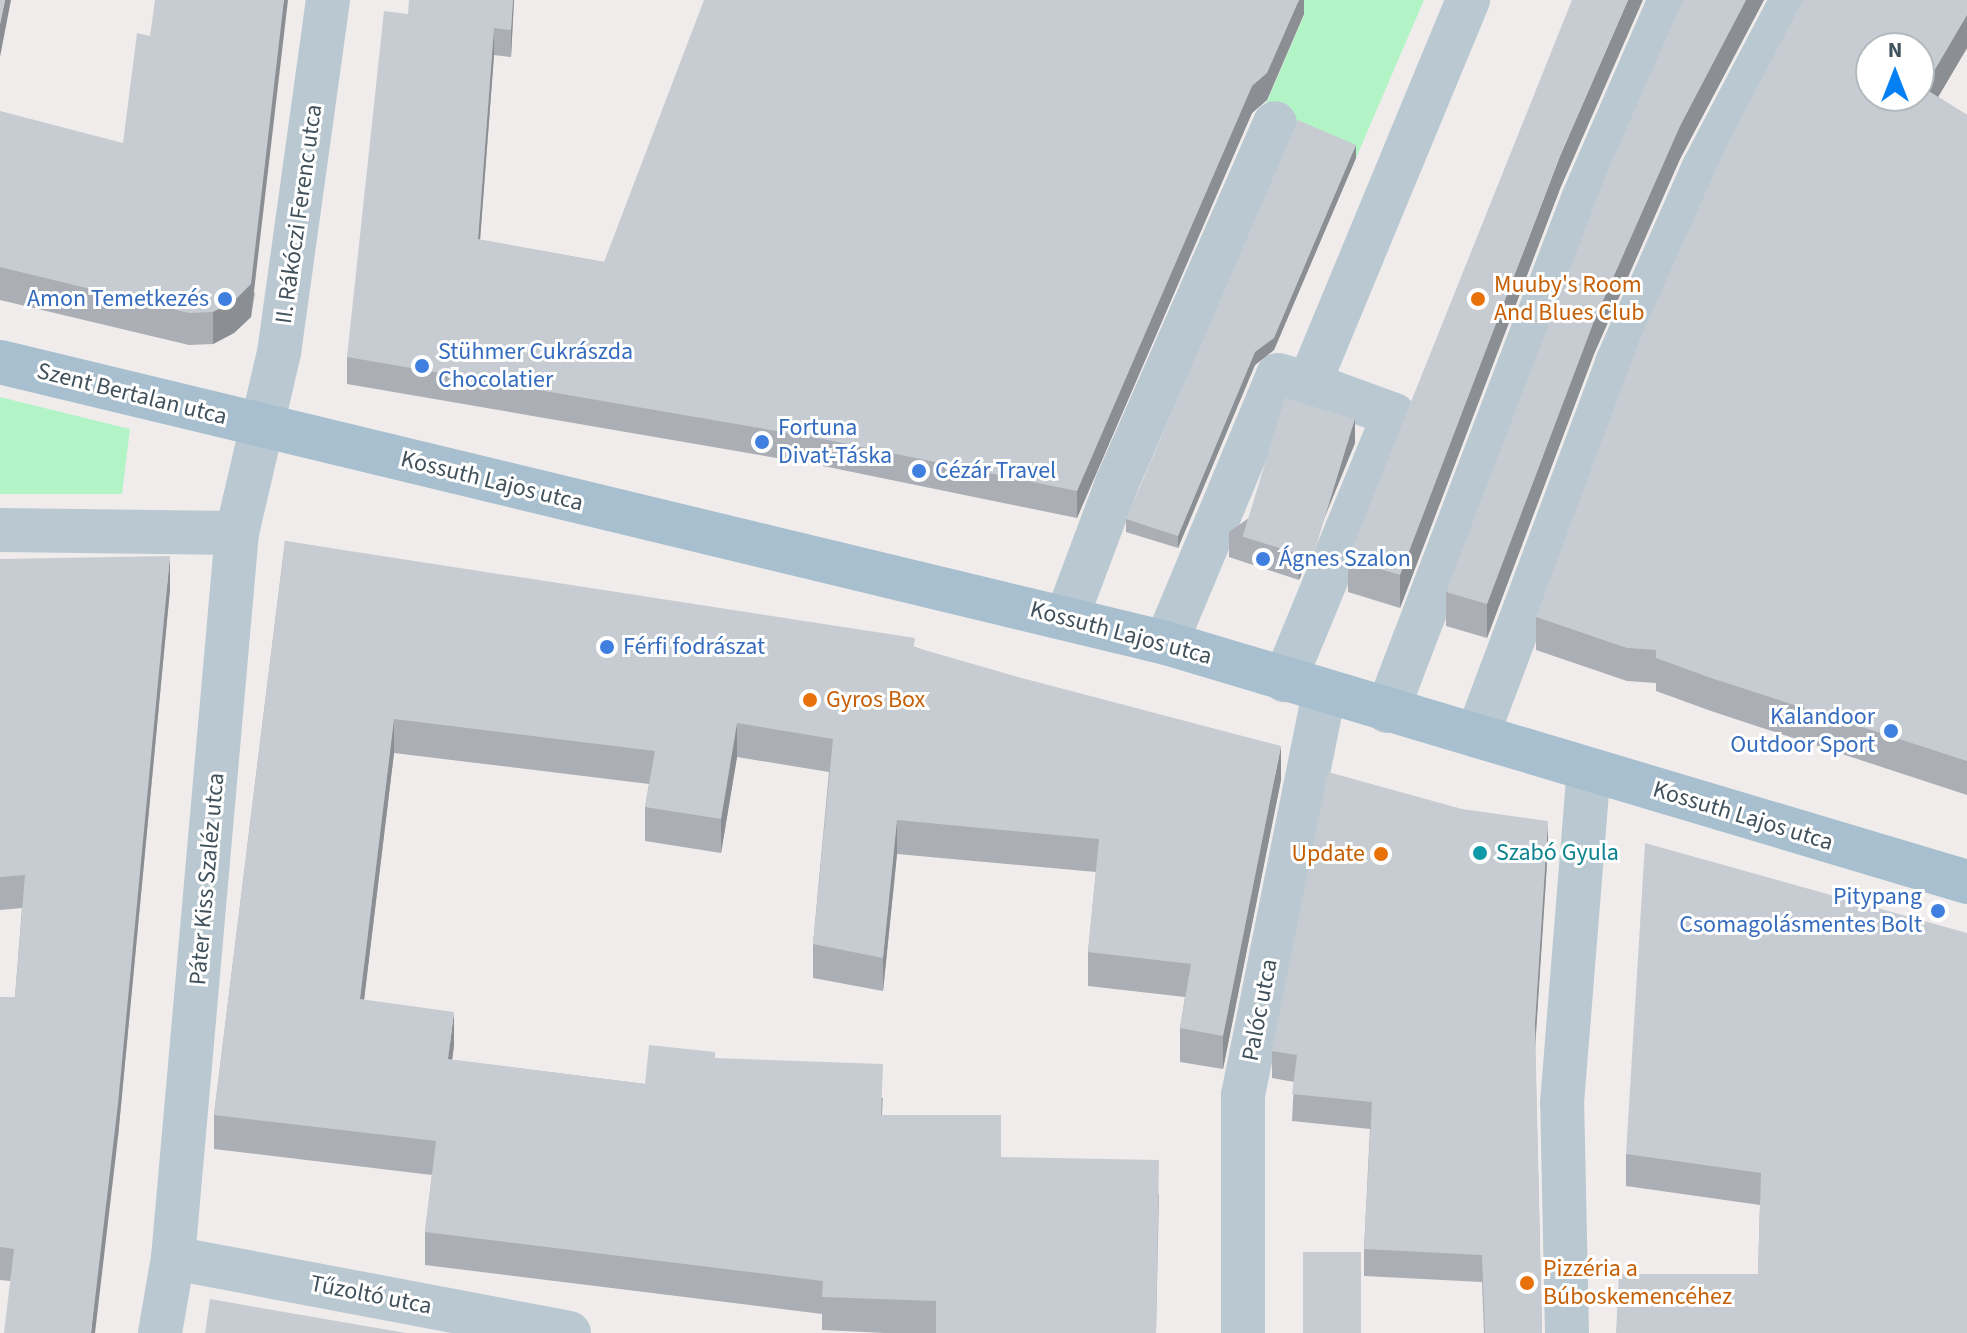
<!DOCTYPE html>
<meta charset="utf-8">
<style>
body{margin:0}
#map{position:relative;width:1967px;height:1333px;overflow:hidden;background:#f0ecec;font-family:"Source Sans 3",sans-serif}
div>[style]{position:absolute}
.green>*{inset:0;background:#b3f4c7}
.minor>*{height:44px;margin:-22px;padding:0 22px;transform-origin:22px;border-radius:22px;background:#bac9d1}
.major>*{height:44px;margin:-22px;padding:0 22px;transform-origin:22px;border-radius:22px;background:#a8bfcf}
.wall>*{inset:0;background:#abafb5}
.shaded-wall>*{inset:0;background:#8b8f93}
.building>*{inset:0;background:#c7ccd2;transform-origin:0 0}
.dots>*{width:22px;height:22px;translate:-50% -50%;box-sizing:border-box;border:4px solid #fff;border-radius:50%}
span{translate:-50% -50%;white-space:nowrap;text-align:center;line-height:1.15;-webkit-text-stroke:6px #fff;paint-order:stroke}
.street-label{font-size:24px;color:#42525c}
.food-label{font-size:24px;color:#c56008}
.left{translate:0 -50%;text-align:left}
.right{translate:-100% -50%;text-align:right}
.shop-label{font-size:24px;color:#366cbe}
.culture-label{font-size:24px;color:#0d838f}
.north{position:absolute;left:1855px;top:32px;width:80px;height:80px;box-sizing:border-box;background:#fff;border:2px solid #b3babe;border-radius:50%;rotate:0deg;font-size:22px;font-weight:700;line-height:32px;text-align:center;color:#42525c}
.north::after{content:'';display:block;margin:auto;width:28px;height:36px;background:#0380f3;clip-path:polygon(50% 0,100% 100%,50% 72%,0 100%)}
</style>
<div id="map">
<div class="green">
<div style="clip-path:polygon(1270px 0,1424px 0,1356px 158px,1260px 118px,1304px 15px)"></div>
<div style="clip-path:polygon(0 397px,130px 429px,122px 494px,0 494px)"></div>
</div>
<div class="minor">
<div style="left:1309px;top:384px;width:416px;rotate:-67.5deg"></div>
<div style="left:0;top:530px;width:237px;rotate:0.7deg"></div>
<div style="left:1067px;top:617px;width:143px;rotate:-69.5deg"></div>
<div style="left:1117px;top:483px;width:393px;rotate:-66.3deg"></div>
<div style="left:1166px;top:643px;width:290px;rotate:-67.3deg"></div>
<div style="left:1278px;top:375px;width:32px;rotate:16deg"></div>
<div style="left:1309px;top:384px;width:90px;rotate:20deg"></div>
<div style="left:1394px;top:415px;width:287px;rotate:112.4deg"></div>
<div style="left:1387px;top:711px;width:548px;rotate:-69.05deg"></div>
<div style="left:1583px;top:199px;width:217px;rotate:-66.4deg"></div>
<div style="left:1477px;top:736px;width:398px;rotate:-69.4deg"></div>
<div style="left:1617px;top:363px;width:212px;rotate:-66.1deg"></div>
<div style="left:1703px;top:169px;width:191px;rotate:-62.2deg"></div>
<div style="left:173px;top:1258px;width:403px;rotate:10.7deg"></div>
<div style="left:160px;top:1333px;width:76px;rotate:-80.2deg"></div>
<div style="left:173px;top:1258px;width:728px;rotate:-84.96deg"></div>
<div style="left:237px;top:533px;width:185px;rotate:-76.9deg"></div>
<div style="left:279px;top:353px;width:356px;rotate:-82.1deg"></div>
<div style="left:1243px;top:1333px;width:238px;rotate:-90deg"></div>
<div style="left:1243px;top:1095px;width:411px;rotate:-78.6deg"></div>
<div style="left:1567px;top:1333px;width:230px;rotate:-91.2deg"></div>
<div style="left:1562px;top:1103px;width:334px;rotate:-85.4deg"></div>
</div>
<div class="major">
<div style="left:0;top:362px;width:1199px;rotate:13.55deg"></div>
<div style="left:1166px;top:643px;width:836px;rotate:16.61deg"></div>
</div>
<div class="wall">
<div style="clip-path:polygon(514px 0,511px 57px,494px 55px,480px 240px,604px 262px,1304px 0,1304px 14px,1267px 100px,1252px 113px,1077px 518px,823px 466px,347px 384px,347px 357px,408px 14px)"></div>
<div style="clip-path:polygon(1683px 0,1764px 0,1680px 159px,1594px 354px,1487px 638px,1446px 626px,1446px 592px)"></div>
<div style="clip-path:polygon(1967px 0,1967px 48px,1938px 97px,1967px 115px,1967px 795px,1711px 711px,1656px 691px,1656px 683px,1627px 681px,1536px 650px,1536px 617px)"></div>
<div style="clip-path:polygon(0 111px,255px 293px,251px 317px,234px 333px,213px 344px,189px 345px,0 300px)"></div>
<div style="clip-path:polygon(1356px 158px,1274px 350px,1255px 365px,1178px 548px,1126px 532px,1126px 519px)"></div>
<div style="clip-path:polygon(1560px 189px,1400px 608px,1348px 592px,1348px 559px)"></div>
<div style="clip-path:polygon(1355px 443px,1299px 580px,1229px 557px,1229px 532px)"></div>
<div style="clip-path:polygon(285px 541px,915px 647px,1281px 780px,1223px 1069px,1180px 1062px,1180px 1028px,1185px 997px,1088px 986px,1088px 952px,1096px 872px,897px 854px,883px 991px,813px 978px,813px 944px,829px 772px,737px 757px,721px 853px,645px 841px,645px 807px,649px 784px,394px 753px,364px 1000px,454px 1045px,452px 1060px,645px 1084px,715px 1058px,883px 1098px,882px 1115px,1001px 1157px,1159px 1194px,1156px 1333px,885px 1333px,822px 1330px,822px 1314px,425px 1265px,425px 1232px,432px 1175px,214px 1149px,214px 1115px)"></div>
<div style="clip-path:polygon(0 559px,170px 589px,118px 1137px,10px 1281px,0 1280px,0 997px,15px 997px,22px 908px,0 910px)"></div>
<div style="clip-path:polygon(1548px 848px,1535px 1043px,1542px 1333px,1484px 1333px,1482px 1282px,1364px 1276px,1364px 1249px,1370px 1129px,1292px 1121px,1294px 1082px,1272px 1078px,1272px 1051px)"></div>
<div style="clip-path:polygon(1967px 933px,1758px 1274px,1760px 1205px,1626px 1186px,1626px 1154px)"></div>
</div>
<div class="shaded-wall">
<div style="clip-path:polygon(5px 0,11px 0,0 57px,0 24px)"></div>
<div style="clip-path:polygon(284px 0,288px 0,251px 317px,234px 333px,213px 344px,213px 312px)"></div>
<div style="clip-path:polygon(513px 0,514px 0,511px 57px,511px 30px)"></div>
<div style="clip-path:polygon(1299px 0,1304px 0,1304px 14px,1267px 100px,1252px 113px,1077px 518px,1077px 491px,1252px 86px)"></div>
<div style="clip-path:polygon(1628px 0,1643px 0,1560px 189px,1400px 608px,1400px 575px,1560px 156px)"></div>
<div style="clip-path:polygon(1746px 0,1764px 0,1680px 159px,1594px 354px,1487px 638px,1487px 604px,1594px 321px,1680px 126px)"></div>
<div style="clip-path:polygon(1967px 15px,1967px 48px,1924px 121px,1924px 88px)"></div>
<div style="clip-path:polygon(494px 28px,494px 55px,478px 267px,478px 239px)"></div>
<div style="clip-path:polygon(1356px 145px,1356px 158px,1274px 350px,1255px 365px,1178px 548px,1178px 536px,1255px 352px)"></div>
<div style="clip-path:polygon(1355px 419px,1355px 443px,1299px 580px,1299px 555px)"></div>
<div style="clip-path:polygon(170px 556px,170px 589px,118px 1137px,95px 1333px,91px 1333px)"></div>
<div style="clip-path:polygon(394px 719px,394px 753px,360px 1033px,360px 999px)"></div>
<div style="clip-path:polygon(737px 723px,737px 757px,721px 853px,721px 819px)"></div>
<div style="clip-path:polygon(1281px 746px,1281px 780px,1223px 1069px,1223px 1036px)"></div>
<div style="clip-path:polygon(897px 820px,897px 854px,883px 991px,883px 958px)"></div>
<div style="clip-path:polygon(1548px 821px,1548px 848px,1535px 1050px,1535px 1023px)"></div>
<div style="clip-path:polygon(454px 1012px,454px 1045px,448px 1093px,448px 1059px)"></div>
</div>
<div class="building">
<div style="clip-path:polygon(0 0,5px 0,0 24px)"></div>
<div style="clip-path:polygon(155px 0,284px 0,251px 284px,234px 301px,213px 312px,189px 313px,0 267px,0 111px,123px 143px,137px 33px,150px 36px)"></div>
<div style="clip-path:polygon(409px 0,513px 0,511px 30px,494px 28px,478px 239px,604px 262px,704px 0,1299px 0,1267px 73px,1252px 86px,1077px 491px,823px 439px,347px 357px,384px 11px,408px 14px)"></div>
<div style="clip-path:polygon(1572px 0,1628px 0,1560px 156px,1400px 575px,1348px 559px)"></div>
<div style="clip-path:polygon(1683px 0,1746px 0,1680px 126px,1594px 321px,1487px 604px,1446px 592px,1606px 175px)"></div>
<div style="clip-path:polygon(evenodd,1803px 0,1967px 0,1967px 15px,1924px 88px,1967px 115px,1967px 761px,1711px 678px,1656px 658px,1656px 650px,1627px 648px,1536px 617px,1640px 339px,1726px 147px,1803px 0,1871px 48px,1919px 48px,1919px 96px,1871px 96px,1871px 48px)"></div>
<div style="clip-path:polygon(1298px 120px,1356px 145px,1274px 338px,1255px 352px,1178px 536px,1126px 519px)"></div>
<div style="left:1285px;top:398px;width:73px;height:145px;rotate:17deg"></div>
<div style="clip-path:polygon(285px 541px,915px 638px,914px 647px,1018px 677px,1281px 746px,1223px 1036px,1180px 1028px,1191px 964px,1088px 952px,1099px 839px,897px 820px,883px 958px,813px 944px,833px 739px,737px 723px,721px 819px,645px 807px,655px 751px,394px 719px,360px 999px,454px 1012px,448px 1059px,645px 1084px,649px 1045px,715px 1052px,715px 1058px,883px 1064px,881px 1115px,1001px 1115px,1001px 1157px,1159px 1160px,1156px 1333px,936px 1333px,936px 1301px,822px 1297px,823px 1281px,425px 1232px,436px 1141px,214px 1115px)"></div>
<div style="clip-path:polygon(170px 556px,118px 1104px,91px 1333px,4px 1333px,14px 1249px,0 1247px,0 997px,15px 997px,25px 875px,0 877px,0 559px)"></div>
<div style="clip-path:polygon(1328px 772px,1462px 809px,1548px 821px,1535px 1023px,1542px 1333px,1485px 1333px,1482px 1255px,1364px 1249px,1372px 1102px,1292px 1094px,1297px 1055px,1272px 1051px)"></div>
<div style="clip-path:polygon(1645px 843px,1967px 933px,1967px 1333px,1616px 1333px,1619px 1274px,1758px 1274px,1761px 1173px,1626px 1154px)"></div>
<div style="left:1303px;top:1252px;width:58px;height:81px"></div>
<div style="clip-path:polygon(210px 1299px,406px 1333px,205px 1333px)"></div>
</div>
<div class="dots">
<div style="left:225px;top:299px;background:#3f7fe0"></div>
<div style="left:1478px;top:299px;background:#e8710a"></div>
<div style="left:422px;top:366px;background:#3f7fe0"></div>
<div style="left:762px;top:442px;background:#3f7fe0"></div>
<div style="left:919px;top:471px;background:#3f7fe0"></div>
<div style="left:1263px;top:559px;background:#3f7fe0"></div>
<div style="left:607px;top:647px;background:#3f7fe0"></div>
<div style="left:810px;top:700px;background:#e8710a"></div>
<div style="left:1891px;top:731px;background:#3f7fe0"></div>
<div style="left:1480px;top:853px;background:#0f9aa8"></div>
<div style="left:1381px;top:854px;background:#e8710a"></div>
<div style="left:1938px;top:911px;background:#3f7fe0"></div>
<div style="left:1527px;top:1283px;background:#e8710a"></div>
</div>
<div class="street-label">
<span style="left:299px;top:214px;rotate:-82deg">II. Rákóczi Ferenc utca</span>
<span style="left:132px;top:394px;rotate:14deg">Szent Bertalan utca</span>
<span style="left:492px;top:481px;rotate:14deg">Kossuth Lajos utca</span>
<span style="left:1121px;top:633px;rotate:15deg">Kossuth Lajos utca</span>
<span style="left:1743px;top:816px;rotate:17deg">Kossuth Lajos utca</span>
<span style="left:207px;top:879px;rotate:-85deg">Páter Kiss Szaléz utca</span>
<span style="left:1260px;top:1010px;rotate:-79deg">Palóc utca</span>
<span style="left:371px;top:1295px;rotate:11deg">Tűzoltó utca</span>
</div>
<div class="food-label">
<span class="left" style="left:1494px;top:299px">Muuby's Room<br>And Blues Club</span>
<span class="left" style="left:826px;top:700px">Gyros Box</span>
<span class="right" style="left:1365px;top:854px">Update</span>
<span class="left" style="left:1543px;top:1283px">Pizzéria a<br>Búboskemencéhez</span>
</div>
<div class="shop-label">
<span class="right" style="left:209px;top:299px">Amon Temetkezés</span>
<span class="left" style="left:438px;top:366px">Stühmer Cukrászda<br>Chocolatier</span>
<span class="left" style="left:778px;top:442px">Fortuna<br>Divat-Táska</span>
<span class="left" style="left:935px;top:471px">Cézár Travel</span>
<span class="left" style="left:1279px;top:559px">Ágnes Szalon</span>
<span class="left" style="left:623px;top:647px">Férfi fodrászat</span>
<span class="right" style="left:1875px;top:731px">Kalandoor<br>Outdoor Sport</span>
<span class="right" style="left:1922px;top:911px">Pitypang<br>Csomagolásmentes Bolt</span>
</div>
<div class="culture-label">
<span class="left" style="left:1496px;top:853px">Szabó Gyula</span>
</div>
<div class="north">N</div>
</div>
